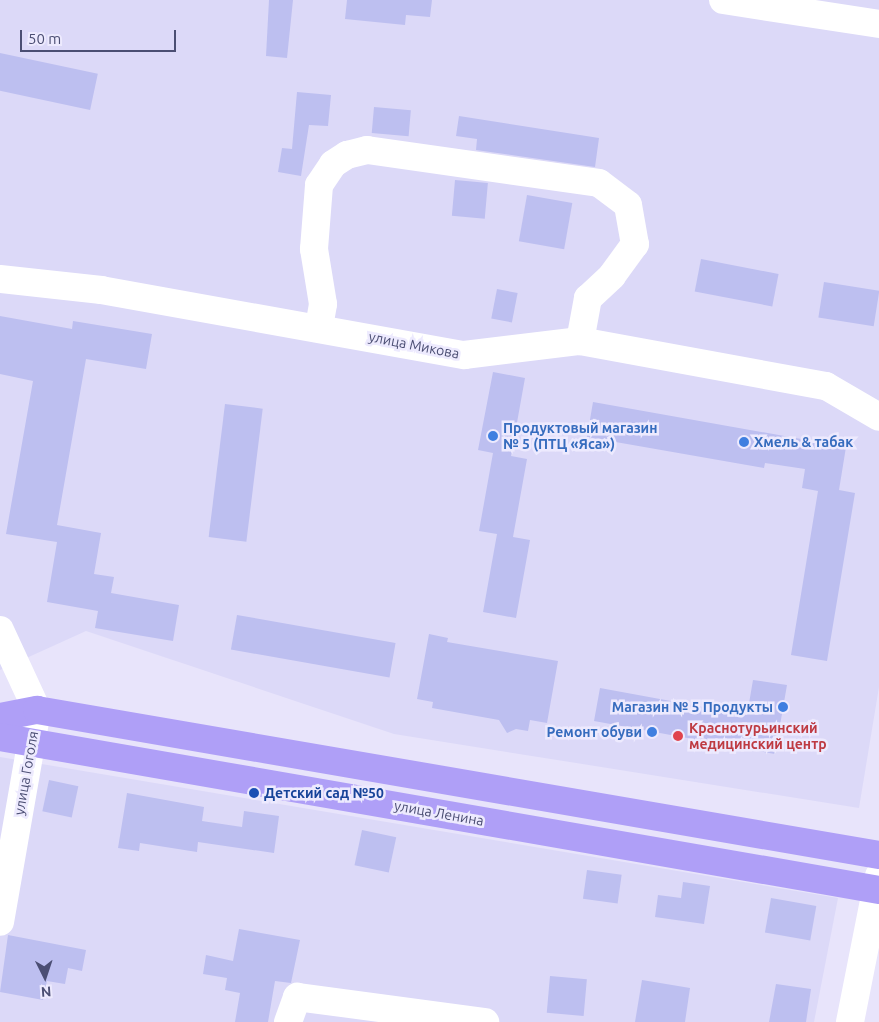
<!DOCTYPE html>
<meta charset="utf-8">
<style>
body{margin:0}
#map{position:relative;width:879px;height:1022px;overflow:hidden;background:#e8e4fb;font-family:Ubuntu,sans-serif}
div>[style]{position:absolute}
.residential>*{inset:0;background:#dcd9f8}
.building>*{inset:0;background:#bdbff0;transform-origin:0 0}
.minor>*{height:28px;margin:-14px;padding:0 14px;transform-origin:14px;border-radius:14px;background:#fff}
.major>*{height:28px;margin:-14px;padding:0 14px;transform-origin:14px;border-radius:14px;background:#af9ff7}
.dots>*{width:14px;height:14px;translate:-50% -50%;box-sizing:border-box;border:2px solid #edeafe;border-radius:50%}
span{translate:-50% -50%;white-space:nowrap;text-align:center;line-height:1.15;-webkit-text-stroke:5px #edeafe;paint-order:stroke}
.street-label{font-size:14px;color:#4b4e73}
.shop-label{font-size:14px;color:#366cbe;font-weight:700}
.left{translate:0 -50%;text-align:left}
.right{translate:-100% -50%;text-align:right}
.health-label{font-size:14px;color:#be3a42;font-weight:700}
.transit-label{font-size:14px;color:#164399;font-weight:700}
.north{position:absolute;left:20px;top:952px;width:50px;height:50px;-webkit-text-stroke:4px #edeafe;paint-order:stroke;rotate:176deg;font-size:14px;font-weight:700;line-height:20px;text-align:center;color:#4b4e73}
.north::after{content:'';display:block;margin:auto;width:18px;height:22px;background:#4b4e73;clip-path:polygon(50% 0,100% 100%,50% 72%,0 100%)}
.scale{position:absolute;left:20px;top:30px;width:156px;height:22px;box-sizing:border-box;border:2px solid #4b4e73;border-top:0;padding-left:6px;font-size:15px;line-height:18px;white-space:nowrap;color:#4b4e73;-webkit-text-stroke:4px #edeafe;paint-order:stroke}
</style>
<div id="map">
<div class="residential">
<div style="clip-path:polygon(0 0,879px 0,879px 687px,859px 808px,394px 734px,86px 631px,0 670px)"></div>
<div style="clip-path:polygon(0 757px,838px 898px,814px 1022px,0 1022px)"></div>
</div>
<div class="building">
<div style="clip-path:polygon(269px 0,293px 0,287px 58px,266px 56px)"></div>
<div style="clip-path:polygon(347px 0,432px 0,430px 17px,406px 15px,405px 25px,345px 19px)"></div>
<div style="left:0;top:53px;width:100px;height:37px;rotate:12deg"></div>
<div style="clip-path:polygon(297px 92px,331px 95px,328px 126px,309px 125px,301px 176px,278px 172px,282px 148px,292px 149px)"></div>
<div style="left:374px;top:107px;width:37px;height:26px;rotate:5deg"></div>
<div style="clip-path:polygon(459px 116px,599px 138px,595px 167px,476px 150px,477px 139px,456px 136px)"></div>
<div style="left:455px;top:180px;width:33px;height:36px;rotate:5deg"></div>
<div style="left:527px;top:195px;width:46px;height:47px;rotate:10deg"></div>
<div style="left:701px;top:259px;width:79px;height:33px;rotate:11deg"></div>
<div style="left:824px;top:282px;width:56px;height:36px;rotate:9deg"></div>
<div style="left:497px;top:289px;width:21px;height:30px;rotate:11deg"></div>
<div style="clip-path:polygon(0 316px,72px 329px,73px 321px,152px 334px,146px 369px,86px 359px,57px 525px,101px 533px,94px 574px,114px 577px,111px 593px,179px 605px,173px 641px,95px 628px,98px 611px,47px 602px,57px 542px,6px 534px,33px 381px,0 374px)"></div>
<div style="clip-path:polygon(493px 372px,525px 378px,511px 456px,527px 459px,513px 537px,530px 540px,516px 618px,483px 612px,497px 534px,479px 531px,493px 453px,478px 450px)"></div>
<div style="clip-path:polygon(593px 402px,846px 447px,839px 490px,855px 493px,827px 661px,791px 655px,818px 491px,802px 488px,805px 469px,765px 463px,764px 468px,587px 437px)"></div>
<div style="left:225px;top:404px;width:38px;height:134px;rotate:7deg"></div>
<div style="left:237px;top:615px;width:161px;height:35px;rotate:10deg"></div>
<div style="clip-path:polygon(429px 634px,448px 638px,447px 642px,558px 661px,547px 723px,530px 720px,528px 731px,516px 729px,507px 733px,499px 720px,432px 708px,433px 702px,417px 699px)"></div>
<div style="clip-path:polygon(753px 680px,787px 685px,775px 754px,594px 721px,600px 688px,747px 715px)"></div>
<div style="left:49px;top:780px;width:30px;height:32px;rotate:12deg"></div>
<div style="clip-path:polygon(127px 793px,204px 807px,202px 821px,242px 827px,244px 811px,279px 816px,274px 853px,198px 842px,197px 852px,140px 843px,139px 851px,118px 848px)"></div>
<div style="left:362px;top:830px;width:35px;height:36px;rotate:12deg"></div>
<div style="left:587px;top:870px;width:35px;height:29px;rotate:8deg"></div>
<div style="clip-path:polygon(683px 882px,710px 886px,704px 924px,655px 917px,658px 895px,681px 898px)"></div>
<div style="left:771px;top:898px;width:46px;height:35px;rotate:10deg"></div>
<div style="clip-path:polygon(239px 929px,300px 940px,291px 983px,275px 981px,268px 1022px,235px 1022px,240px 993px,225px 990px,227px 978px,203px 974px,206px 955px,233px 961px)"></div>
<div style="clip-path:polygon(8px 935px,86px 950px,82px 971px,68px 968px,65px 984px,47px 981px,43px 1000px,0 992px)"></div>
<div style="left:550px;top:976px;width:37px;height:37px;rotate:5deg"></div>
<div style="clip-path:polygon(642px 980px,690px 988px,685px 1022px,635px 1022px)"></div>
<div style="clip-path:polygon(776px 984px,811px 989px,806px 1022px,769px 1022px)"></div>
</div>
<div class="minor">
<div style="left:723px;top:0;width:158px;rotate:8.7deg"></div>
<div style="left:0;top:279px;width:102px;rotate:6.2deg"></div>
<div style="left:101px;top:290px;width:369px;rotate:10.2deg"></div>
<div style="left:464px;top:355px;width:117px;rotate:-6.9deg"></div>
<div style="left:580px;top:341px;width:250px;rotate:10.4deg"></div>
<div style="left:826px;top:386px;width:61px;rotate:30.3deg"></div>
<div style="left:319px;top:327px;width:23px;rotate:-80deg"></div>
<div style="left:323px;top:304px;width:56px;rotate:-99.3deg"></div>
<div style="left:314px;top:249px;width:64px;rotate:-85.5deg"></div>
<div style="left:319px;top:185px;width:25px;rotate:-56deg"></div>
<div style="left:333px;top:164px;width:17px;rotate:-33deg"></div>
<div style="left:347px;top:155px;width:21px;rotate:-14deg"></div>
<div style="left:367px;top:150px;width:234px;rotate:8.1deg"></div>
<div style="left:599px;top:183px;width:36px;rotate:37deg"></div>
<div style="left:628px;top:205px;width:40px;rotate:80deg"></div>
<div style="left:635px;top:244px;width:39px;rotate:126deg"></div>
<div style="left:612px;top:276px;width:33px;rotate:137deg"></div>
<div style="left:588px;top:298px;width:44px;rotate:100.5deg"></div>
<div style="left:0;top:630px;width:88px;rotate:65.2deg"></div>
<div style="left:37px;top:710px;width:215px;rotate:99.9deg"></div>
<div style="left:288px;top:1022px;width:27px;rotate:-70deg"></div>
<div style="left:297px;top:997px;width:190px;rotate:7.6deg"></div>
<div style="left:850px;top:1022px;width:149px;rotate:-78.8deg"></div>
</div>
<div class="major">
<div style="left:0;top:717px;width:38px;rotate:-11deg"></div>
<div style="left:37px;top:710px;width:854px;rotate:9.77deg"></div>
<div style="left:0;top:737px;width:892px;rotate:9.87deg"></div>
</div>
<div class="dots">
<div style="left:493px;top:436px;background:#3f7fe0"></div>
<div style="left:744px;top:442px;background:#3f7fe0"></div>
<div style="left:783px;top:707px;background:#3f7fe0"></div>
<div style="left:652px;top:732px;background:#3f7fe0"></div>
<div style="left:678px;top:736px;background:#e0444e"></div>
<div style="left:254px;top:793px;background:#1a4fb4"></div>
</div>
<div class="street-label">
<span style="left:414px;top:345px;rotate:11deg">улица Микова</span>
<span style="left:26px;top:773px;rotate:-80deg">улица Гоголя</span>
<span style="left:439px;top:813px;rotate:10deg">улица Ленина</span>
</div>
<div class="shop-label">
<span class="left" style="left:503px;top:436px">Продуктовый магазин<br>№ 5 (ПТЦ «Яса»)</span>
<span class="left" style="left:754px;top:442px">Хмель &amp; табак</span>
<span class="right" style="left:773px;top:707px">Магазин № 5 Продукты</span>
<span class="right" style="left:642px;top:732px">Ремонт обуви</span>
</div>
<div class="health-label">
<span class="left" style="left:689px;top:736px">Краснотурьинский<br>медицинский центр</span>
</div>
<div class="transit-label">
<span class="left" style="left:264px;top:793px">Детский сад №50</span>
</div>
<div class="north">N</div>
<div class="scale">50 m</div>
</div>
